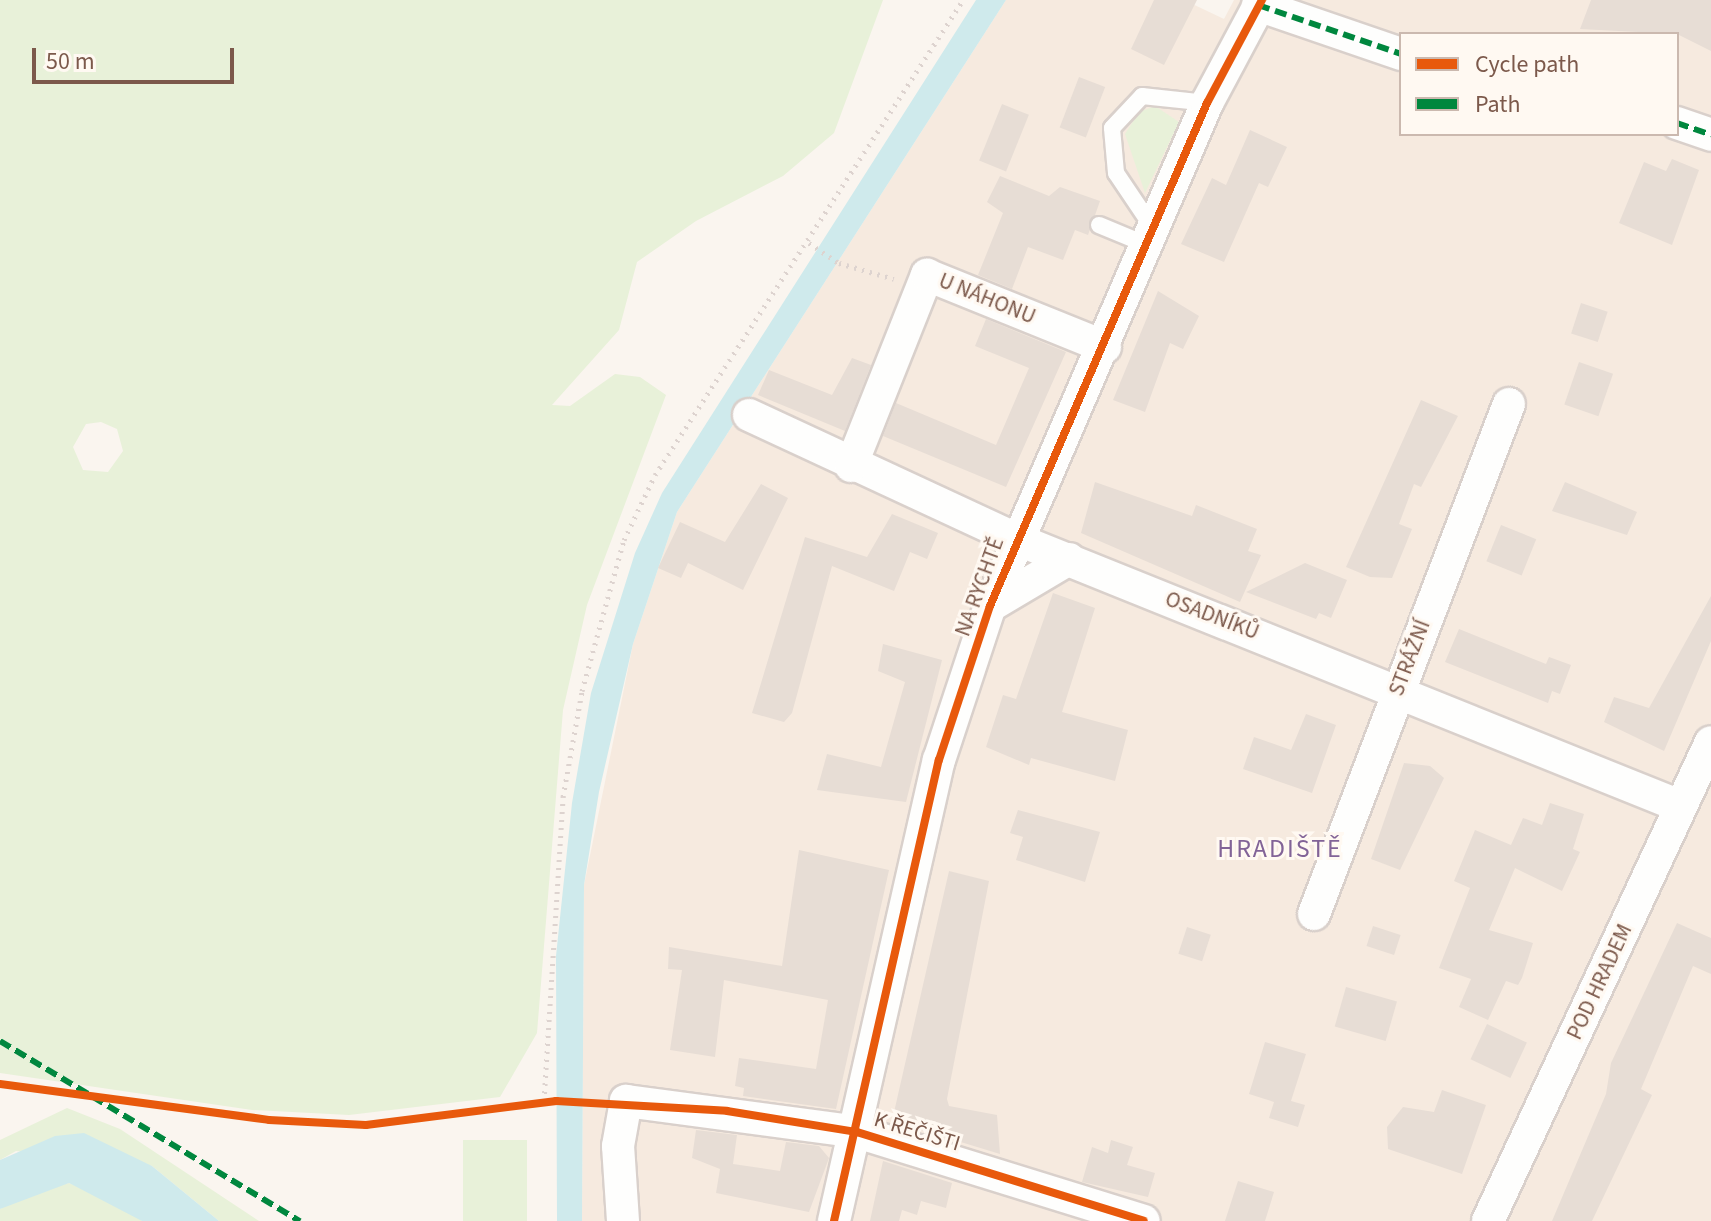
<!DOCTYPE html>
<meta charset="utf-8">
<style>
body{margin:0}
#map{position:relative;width:1711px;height:1221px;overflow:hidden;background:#faf5ef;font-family:"Source Sans 3",sans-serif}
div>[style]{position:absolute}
.residential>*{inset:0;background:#f6eadf}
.green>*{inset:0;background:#e8f1d9;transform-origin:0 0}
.water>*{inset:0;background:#cfeaec}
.building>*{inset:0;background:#e7ddd5;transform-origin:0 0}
.path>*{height:5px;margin-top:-2.5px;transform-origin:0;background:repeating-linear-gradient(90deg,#ddd3cf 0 2px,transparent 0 8px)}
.roads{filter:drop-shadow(2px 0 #d9d0cb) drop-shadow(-2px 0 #d9d0cb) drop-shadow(0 2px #d9d0cb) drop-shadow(0 -2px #d9d0cb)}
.service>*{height:16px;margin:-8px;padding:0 8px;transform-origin:8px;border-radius:8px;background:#fefefd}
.minor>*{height:32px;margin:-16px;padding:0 16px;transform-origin:16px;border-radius:16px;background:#fefefd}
.quiet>*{height:6px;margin-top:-3px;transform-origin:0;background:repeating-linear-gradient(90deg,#00873e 0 12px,transparent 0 18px)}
.cycleway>*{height:8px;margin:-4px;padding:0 4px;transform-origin:4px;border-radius:4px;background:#e8590c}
span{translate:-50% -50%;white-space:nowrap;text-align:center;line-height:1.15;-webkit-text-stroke:6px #fff9f2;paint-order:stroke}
.street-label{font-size:22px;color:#7c594b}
.quarter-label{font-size:26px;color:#826397;letter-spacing:2px}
.legend{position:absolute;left:1399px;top:32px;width:280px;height:104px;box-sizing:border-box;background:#fff9f2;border:2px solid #cbb9af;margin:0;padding:10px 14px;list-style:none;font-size:24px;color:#7c594b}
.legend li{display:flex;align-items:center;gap:16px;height:40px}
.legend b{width:40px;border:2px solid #cbb9af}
.scale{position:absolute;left:32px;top:48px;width:202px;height:36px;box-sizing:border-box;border:4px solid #7c594b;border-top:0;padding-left:10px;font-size:24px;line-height:28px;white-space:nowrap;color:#7c594b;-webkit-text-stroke:6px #fff9f2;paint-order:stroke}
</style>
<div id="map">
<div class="residential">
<div style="clip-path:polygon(evenodd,1006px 0,1184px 0,1224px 19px,1234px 0,1711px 0,1711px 1221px,582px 1221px,584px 885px,633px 644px,677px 512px,1006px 0,1401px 34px,1677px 34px,1677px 134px,1401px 134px,1401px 34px)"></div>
</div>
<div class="green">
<div style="clip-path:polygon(evenodd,0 0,883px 0,834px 133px,783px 176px,696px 221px,637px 262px,619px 330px,552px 405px,570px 406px,615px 374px,640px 377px,666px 395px,587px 605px,563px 710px,537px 1033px,500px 1097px,349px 1115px,252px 1110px,0 1073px,0 0,101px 422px,117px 429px,123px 451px,108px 472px,83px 470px,73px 447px,86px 424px,101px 422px)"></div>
<div style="clip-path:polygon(1155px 106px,1179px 122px,1145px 193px,1125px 134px,1139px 112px)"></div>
<div style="clip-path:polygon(67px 1108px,120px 1129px,259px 1221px,219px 1221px,152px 1166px,16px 1151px,0 1160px,0 1140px)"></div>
<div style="left:463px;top:1140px;width:64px;height:81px"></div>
<div style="clip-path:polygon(69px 1183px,129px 1210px,142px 1221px,0 1221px,0 1209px,26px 1194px)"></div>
</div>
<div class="water">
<div style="clip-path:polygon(976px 0,1006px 0,677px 512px,633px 644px,599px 792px,584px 885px,582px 1221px,557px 1221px,556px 956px,572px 803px,591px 693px,635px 553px,662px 493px)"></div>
<div style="clip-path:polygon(84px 1133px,152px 1166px,219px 1221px,142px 1221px,69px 1183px,0 1209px,0 1160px,55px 1136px)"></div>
</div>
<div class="building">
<div style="clip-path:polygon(1154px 0,1197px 0,1164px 65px,1131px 49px)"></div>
<div style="clip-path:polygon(1591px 0,1711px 0,1711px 51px,1677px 34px,1580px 29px)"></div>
<div style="left:1079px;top:77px;width:28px;height:54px;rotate:21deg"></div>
<div style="left:1002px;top:104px;width:29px;height:61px;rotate:22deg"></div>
<div style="clip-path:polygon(1250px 130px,1287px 147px,1268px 187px,1259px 183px,1224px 262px,1181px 244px,1212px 178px,1226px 185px)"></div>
<div style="clip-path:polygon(1672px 159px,1699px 170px,1672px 245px,1619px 223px,1644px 162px,1666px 171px)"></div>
<div style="clip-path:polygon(1000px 176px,1049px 196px,1060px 187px,1100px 201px,1088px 235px,1075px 230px,1063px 260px,1028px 247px,1012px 289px,978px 275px,1003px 213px,987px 202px)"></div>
<div style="clip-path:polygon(1158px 291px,1199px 316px,1183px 349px,1170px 343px,1145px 412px,1113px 400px)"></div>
<div style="left:1581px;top:303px;width:28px;height:32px;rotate:18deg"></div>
<div style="clip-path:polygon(986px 319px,1066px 352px,1006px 487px,883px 436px,896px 403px,996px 445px,1029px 368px,975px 346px)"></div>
<div style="clip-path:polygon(852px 358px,871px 365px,845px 431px,758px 395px,769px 370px,832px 395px)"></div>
<div style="left:1579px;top:362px;width:36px;height:45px;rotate:19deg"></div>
<div style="clip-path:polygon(1421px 400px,1458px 416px,1421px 487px,1414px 484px,1399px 524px,1412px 529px,1392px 578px,1370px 577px,1346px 567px)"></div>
<div style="clip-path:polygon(1095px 482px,1192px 516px,1196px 505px,1257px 529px,1248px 551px,1261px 555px,1240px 602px,1081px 533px)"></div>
<div style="clip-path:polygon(1565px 482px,1637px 512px,1627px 535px,1552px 511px)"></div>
<div style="clip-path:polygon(761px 484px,788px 498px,743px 590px,688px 563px,681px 578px,658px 568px,680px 522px,725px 542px)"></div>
<div style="clip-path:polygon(892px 514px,938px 533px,927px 559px,910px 552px,894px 591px,832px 566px,792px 713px,784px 722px,752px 713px,805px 537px,867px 557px)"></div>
<div style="left:1501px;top:525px;width:38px;height:39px;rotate:22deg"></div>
<div style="clip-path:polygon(1305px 563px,1347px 580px,1331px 618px,1319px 613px,1316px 619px,1246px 592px)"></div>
<div style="clip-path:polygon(1053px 593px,1095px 608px,1062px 712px,1128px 730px,1115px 781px,1031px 758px,1029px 765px,986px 747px,1003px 695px,1016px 699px)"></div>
<div style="clip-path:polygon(1711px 596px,1711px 641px,1664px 751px,1604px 722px,1614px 697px,1649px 708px)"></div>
<div style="clip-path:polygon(1459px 629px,1546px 664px,1549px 657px,1571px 665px,1560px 694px,1552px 691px,1548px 703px,1445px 662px)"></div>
<div style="clip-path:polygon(883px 644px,942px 660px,906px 802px,817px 790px,827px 754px,881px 767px,905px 682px,878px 671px)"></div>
<div style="clip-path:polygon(1306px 714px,1336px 725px,1312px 793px,1243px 769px,1254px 737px,1291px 750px)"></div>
<div style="clip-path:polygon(1404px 763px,1430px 766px,1444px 778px,1400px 870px,1371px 859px)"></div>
<div style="clip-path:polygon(1550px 803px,1584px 814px,1573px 849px,1580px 852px,1562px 891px,1515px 868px,1489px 930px,1533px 943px,1522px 978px,1518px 985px,1506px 981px,1488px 1020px,1459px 1007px,1471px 979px,1439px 968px,1470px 888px,1454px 881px,1475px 830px,1511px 845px,1523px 818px,1542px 825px)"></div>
<div style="clip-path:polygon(1018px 810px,1100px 832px,1085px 882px,1016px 860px,1023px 837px,1010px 833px)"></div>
<div style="clip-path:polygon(799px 850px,889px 870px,836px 1109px,743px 1096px,744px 1088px,735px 1086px,739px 1058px,816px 1069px,828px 1000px,724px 980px,715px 1057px,670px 1050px,682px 970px,668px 969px,669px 947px,782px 966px)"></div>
<div style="clip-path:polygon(949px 871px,989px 881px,947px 1099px,949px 1106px,997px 1115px,1000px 1154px,892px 1121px)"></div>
<div style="clip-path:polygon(1677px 923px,1711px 938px,1711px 974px,1693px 966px,1641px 1089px,1652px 1095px,1592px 1221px,1552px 1221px,1606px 1094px,1611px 1063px)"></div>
<div style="left:1373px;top:926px;width:29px;height:21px;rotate:18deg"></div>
<div style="left:1187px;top:927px;width:25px;height:28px;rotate:18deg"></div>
<div style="left:1346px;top:987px;width:53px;height:41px;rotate:16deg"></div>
<div style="left:1487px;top:1024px;width:44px;height:39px;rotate:25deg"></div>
<div style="clip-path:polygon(1265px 1042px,1306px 1054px,1291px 1101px,1305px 1105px,1298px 1127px,1269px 1118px,1274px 1102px,1249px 1094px)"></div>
<div style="clip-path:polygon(1442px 1090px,1486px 1105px,1462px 1174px,1388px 1149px,1387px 1127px,1403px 1107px,1434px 1112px)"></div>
<div style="clip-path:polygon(696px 1130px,737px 1135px,733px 1164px,780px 1171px,786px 1142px,819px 1146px,829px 1158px,809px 1212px,716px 1193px,720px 1169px,692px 1158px)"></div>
<div style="clip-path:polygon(1111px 1140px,1133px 1147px,1127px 1165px,1155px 1173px,1148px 1197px,1082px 1182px,1092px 1147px,1108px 1153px)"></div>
<div style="clip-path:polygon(883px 1161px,952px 1183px,946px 1208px,921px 1201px,917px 1215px,902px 1210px,899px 1221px,870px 1221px)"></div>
<div style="clip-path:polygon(1238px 1181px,1274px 1192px,1265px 1221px,1225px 1221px)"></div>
</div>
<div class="path">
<div style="left:809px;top:243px;width:36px;rotate:34deg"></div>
<div style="left:839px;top:263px;width:57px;rotate:16.2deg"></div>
<div style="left:544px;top:1101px;width:305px;rotate:-86.4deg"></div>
<div style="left:563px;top:797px;width:108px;rotate:-79.8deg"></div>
<div style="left:582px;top:691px;width:157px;rotate:-74.5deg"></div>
<div style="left:624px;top:540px;width:72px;rotate:-64.5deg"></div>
<div style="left:655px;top:475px;width:566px;rotate:-57.04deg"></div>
</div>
<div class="roads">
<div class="service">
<div style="left:1099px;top:225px;width:52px;rotate:22.6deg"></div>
<div style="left:1153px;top:228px;width:66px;rotate:-123.9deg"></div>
<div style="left:1116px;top:173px;width:45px;rotate:-95.1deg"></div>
<div style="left:1112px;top:128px;width:44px;rotate:-46.8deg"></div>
<div style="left:1142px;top:96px;width:65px;rotate:6.1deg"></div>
</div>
<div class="minor">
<div style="left:1258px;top:5px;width:151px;rotate:18.9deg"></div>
<div style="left:1677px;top:123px;width:36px;rotate:19deg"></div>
<div style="left:749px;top:415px;width:294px;rotate:24.9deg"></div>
<div style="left:1016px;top:539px;width:716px;rotate:21.91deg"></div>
<div style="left:851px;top:466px;width:206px;rotate:-68.3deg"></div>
<div style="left:927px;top:275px;width:192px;rotate:22deg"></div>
<div style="left:990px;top:606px;width:92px;rotate:-30.7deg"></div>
<div style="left:1314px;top:914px;width:546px;rotate:-69.08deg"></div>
<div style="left:623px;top:1221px;width:75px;rotate:-93.8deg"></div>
<div style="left:618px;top:1146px;width:46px;rotate:-79.9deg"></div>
<div style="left:626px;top:1101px;width:233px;rotate:7.6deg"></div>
<div style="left:857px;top:1132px;width:300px;rotate:17.2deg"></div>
<div style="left:834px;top:1221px;width:473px;rotate:-77.2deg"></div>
<div style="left:939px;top:760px;width:162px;rotate:-71.7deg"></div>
<div style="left:990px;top:606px;width:548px;rotate:-66.66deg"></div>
<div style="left:1207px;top:103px;width:117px;rotate:-61.9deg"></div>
<div style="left:1488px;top:1221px;width:528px;rotate:-65.04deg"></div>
</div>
</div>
<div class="quiet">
<div style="left:1258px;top:5px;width:151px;rotate:18.9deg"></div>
<div style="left:1677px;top:123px;width:36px;rotate:19deg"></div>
<div style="left:0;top:1041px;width:350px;rotate:31deg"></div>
</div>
<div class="cycleway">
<div style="left:0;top:1084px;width:271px;rotate:7.6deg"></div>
<div style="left:269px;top:1120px;width:97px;rotate:3deg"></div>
<div style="left:366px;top:1125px;width:192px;rotate:-7.2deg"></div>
<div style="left:556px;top:1101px;width:171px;rotate:3.3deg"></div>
<div style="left:727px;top:1111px;width:132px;rotate:9.2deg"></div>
<div style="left:857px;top:1132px;width:300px;rotate:17.2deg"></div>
<div style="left:834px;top:1221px;width:473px;rotate:-77.2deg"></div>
<div style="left:939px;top:760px;width:162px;rotate:-71.7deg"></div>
<div style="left:990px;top:606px;width:548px;rotate:-66.66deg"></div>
<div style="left:1207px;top:103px;width:117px;rotate:-61.9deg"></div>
</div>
<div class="street-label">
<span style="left:987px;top:299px;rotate:22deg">U NÁHONU</span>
<span style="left:980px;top:587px;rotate:-70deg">NA RYCHTĚ</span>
<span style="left:1212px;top:616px;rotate:21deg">OSADNÍKŮ</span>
<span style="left:1410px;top:658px;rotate:-69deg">STRÁŽNÍ</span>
<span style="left:1600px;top:982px;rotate:-65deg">POD HRADEM</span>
<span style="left:917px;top:1132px;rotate:17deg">K ŘEČIŠTI</span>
</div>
<div class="quarter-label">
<span style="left:1280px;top:849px">HRADIŠTĚ</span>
</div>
<ul class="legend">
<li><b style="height:10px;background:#e8590c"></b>Cycle path</li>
<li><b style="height:10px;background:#00873e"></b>Path</li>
</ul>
<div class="scale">50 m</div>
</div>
